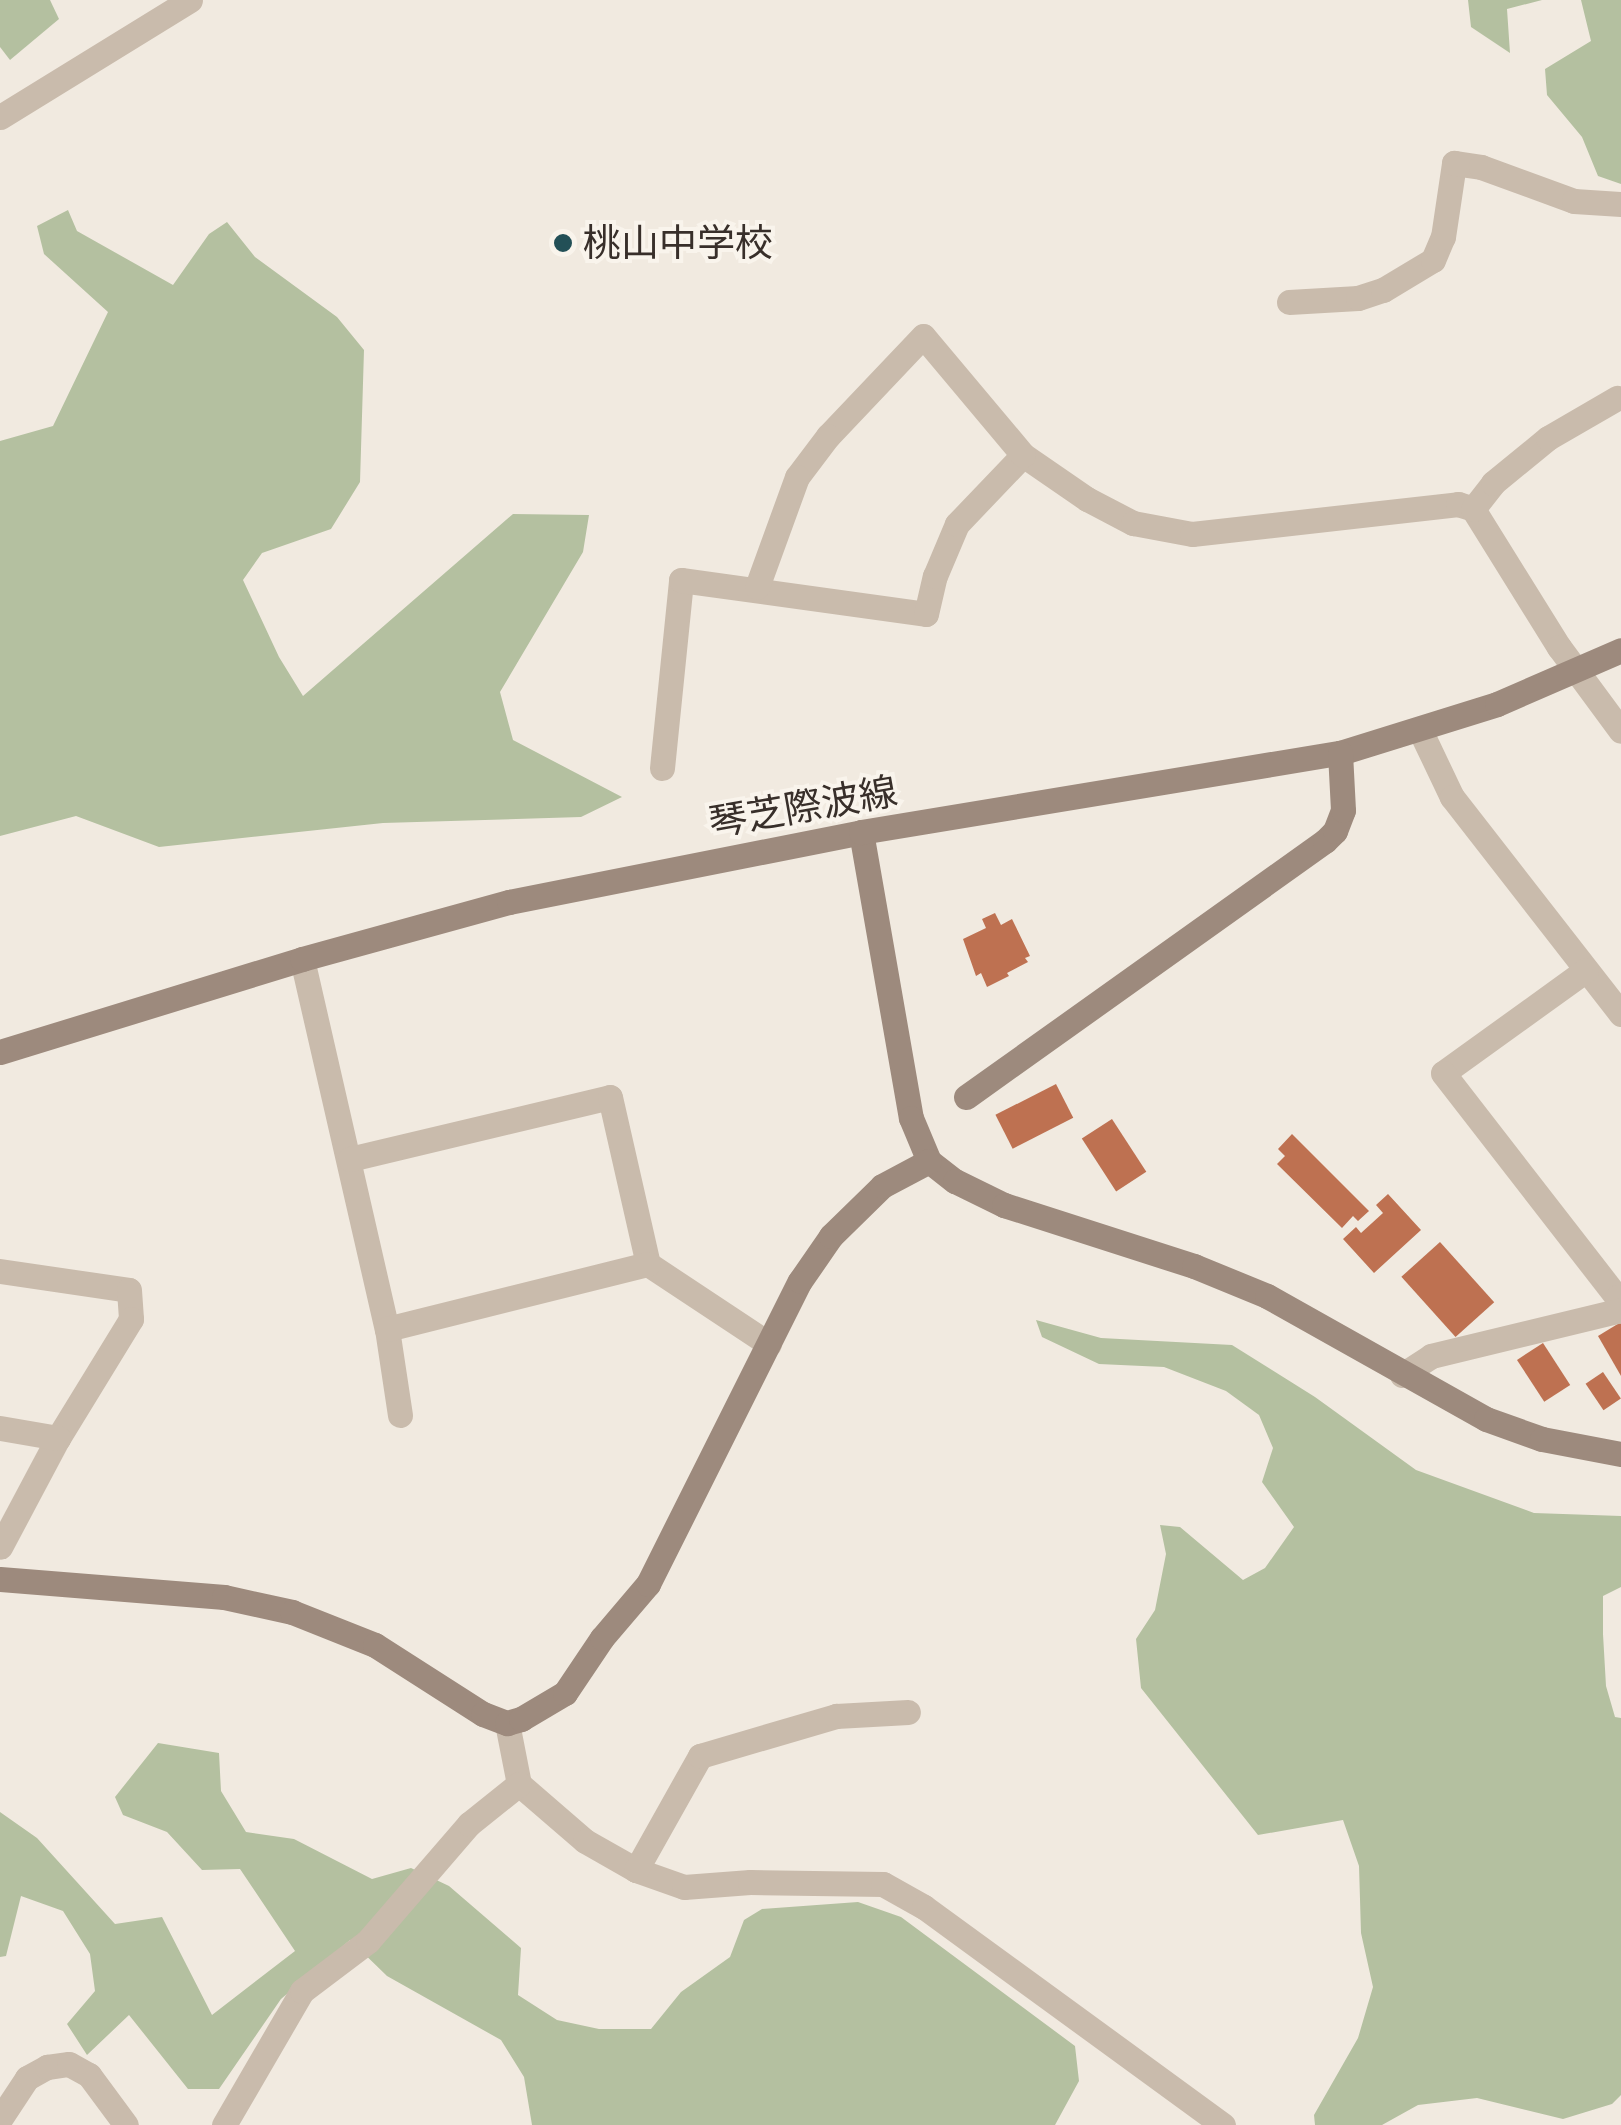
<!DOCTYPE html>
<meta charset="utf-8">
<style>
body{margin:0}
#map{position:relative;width:1621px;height:2125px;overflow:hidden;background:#f1eae0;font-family:Cabin,"Noto Sans JP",sans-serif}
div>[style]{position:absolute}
.green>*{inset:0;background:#b4c0a0}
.building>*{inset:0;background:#be7151;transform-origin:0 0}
.street>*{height:25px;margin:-12.5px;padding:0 12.5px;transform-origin:12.5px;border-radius:12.5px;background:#c9bbac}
.secondary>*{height:25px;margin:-12.5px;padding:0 12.5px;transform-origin:12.5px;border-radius:12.5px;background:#9d8a7d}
.dots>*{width:28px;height:28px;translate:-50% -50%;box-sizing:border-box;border:5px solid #f9f4ec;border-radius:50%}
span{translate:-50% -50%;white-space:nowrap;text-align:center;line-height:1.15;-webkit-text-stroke:8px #f9f4ec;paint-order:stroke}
.poi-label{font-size:38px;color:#382f2a}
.left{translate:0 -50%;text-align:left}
.street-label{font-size:38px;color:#382f2a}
</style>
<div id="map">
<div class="green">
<div style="clip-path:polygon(0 0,50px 0,59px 19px,10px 60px,0 47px)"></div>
<div style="clip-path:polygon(1468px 0,1542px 0,1507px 9px,1510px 53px,1471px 27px)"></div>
<div style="clip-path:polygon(1581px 0,1621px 0,1621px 184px,1598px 176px,1582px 137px,1547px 95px,1545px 69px,1591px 41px)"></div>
<div style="clip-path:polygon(68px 210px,77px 231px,173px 285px,209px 234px,227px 222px,255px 257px,337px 317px,364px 350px,360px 482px,331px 529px,262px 553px,243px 580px,279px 657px,303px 696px,513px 514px,589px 515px,583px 552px,500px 692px,513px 740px,622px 797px,581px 817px,383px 823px,159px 847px,76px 816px,0 836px,0 441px,53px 426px,108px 312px,44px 254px,37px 226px)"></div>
<div style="clip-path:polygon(1036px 1320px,1101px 1338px,1232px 1345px,1315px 1397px,1416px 1470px,1534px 1513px,1621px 1516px,1621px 1587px,1603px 1596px,1603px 1634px,1606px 1686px,1615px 1717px,1621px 1718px,1621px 2095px,1612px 2104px,1563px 2119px,1477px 2098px,1418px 2105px,1382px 2125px,1315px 2125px,1314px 2115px,1358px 2038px,1373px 1987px,1361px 1933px,1359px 1866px,1343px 1820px,1258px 1835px,1141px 1688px,1136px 1639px,1155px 1610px,1166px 1554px,1160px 1525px,1180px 1527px,1243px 1580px,1265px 1568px,1294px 1527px,1262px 1482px,1273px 1448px,1259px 1415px,1226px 1391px,1164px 1367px,1099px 1364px,1042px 1337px)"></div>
<div style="clip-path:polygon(158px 1743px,219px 1753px,221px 1791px,246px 1832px,294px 1839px,372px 1879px,411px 1868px,449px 1886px,521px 1948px,518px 1995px,557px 2020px,599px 2029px,651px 2029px,681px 1992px,730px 1957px,744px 1920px,762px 1909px,858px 1902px,901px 1917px,1075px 2046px,1079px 2081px,1055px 2125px,532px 2125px,524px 2077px,501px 2040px,387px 1976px,350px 1940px,281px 1999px,219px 2089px,188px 2089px,129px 2015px,87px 2055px,67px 2024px,95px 1991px,90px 1954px,63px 1911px,21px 1896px,6px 1956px,0 1957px,0 1812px,37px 1838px,115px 1924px,162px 1917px,212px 2015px,295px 1951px,240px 1869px,202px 1870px,167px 1832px,123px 1815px,115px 1797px)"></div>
</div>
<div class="building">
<div style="clip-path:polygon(995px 913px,1001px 925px,1012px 919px,1030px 956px,1025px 958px,1028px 962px,1007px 973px,1009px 976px,987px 987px,981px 973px,976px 976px,963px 939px,986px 928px,982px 919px)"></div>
<div style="left:1056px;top:1084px;width:38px;height:68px;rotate:63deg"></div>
<div style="left:1112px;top:1119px;width:63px;height:36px;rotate:57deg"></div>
<div style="clip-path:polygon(1292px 1134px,1369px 1211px,1358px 1221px,1353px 1216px,1342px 1228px,1277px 1164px,1285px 1156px,1278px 1149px)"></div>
<div style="clip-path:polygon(1388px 1194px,1421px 1230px,1374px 1273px,1343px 1239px,1356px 1227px,1361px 1233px,1383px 1213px,1376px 1205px)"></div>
<div style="left:1440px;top:1242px;width:81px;height:52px;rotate:48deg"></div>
<div style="clip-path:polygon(1621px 1322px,1621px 1376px,1598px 1336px)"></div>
<div style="left:1543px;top:1343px;width:50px;height:31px;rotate:57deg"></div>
<div style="left:1603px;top:1372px;width:32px;height:21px;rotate:56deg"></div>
</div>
<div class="street">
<div style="left:0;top:117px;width:223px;rotate:-31.6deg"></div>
<div style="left:1289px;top:302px;width:69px;rotate:-3.3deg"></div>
<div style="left:1358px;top:298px;width:26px;rotate:-18deg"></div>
<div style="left:1383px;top:290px;width:58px;rotate:-31deg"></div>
<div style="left:1433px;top:260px;width:25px;rotate:-67deg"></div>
<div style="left:1443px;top:237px;width:75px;rotate:-81.5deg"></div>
<div style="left:1454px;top:163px;width:27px;rotate:8deg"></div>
<div style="left:1481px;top:167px;width:99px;rotate:20.1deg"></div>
<div style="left:1574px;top:201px;width:47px;rotate:3.7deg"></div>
<div style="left:1023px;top:455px;width:78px;rotate:34.5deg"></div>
<div style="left:1087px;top:499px;width:52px;rotate:27.6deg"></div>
<div style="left:1133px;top:523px;width:60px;rotate:10.6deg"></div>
<div style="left:1192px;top:534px;width:268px;rotate:-6.4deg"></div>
<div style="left:1458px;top:504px;width:16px;rotate:18deg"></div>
<div style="left:1473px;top:509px;width:163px;rotate:58.1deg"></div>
<div style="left:1559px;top:647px;width:104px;rotate:53.6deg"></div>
<div style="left:1473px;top:509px;width:33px;rotate:-52deg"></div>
<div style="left:1493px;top:483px;width:71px;rotate:-39.3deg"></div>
<div style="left:1548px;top:438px;width:80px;rotate:-30.1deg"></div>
<div style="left:1420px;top:730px;width:74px;rotate:64.5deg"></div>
<div style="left:1452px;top:797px;width:275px;rotate:52.1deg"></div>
<div style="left:662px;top:768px;width:189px;rotate:-84.2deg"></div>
<div style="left:681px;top:580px;width:247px;rotate:7.9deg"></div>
<div style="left:926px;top:614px;width:39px;rotate:-77deg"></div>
<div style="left:935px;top:576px;width:56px;rotate:-67.1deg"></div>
<div style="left:957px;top:524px;width:95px;rotate:-46.3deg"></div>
<div style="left:1023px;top:455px;width:155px;rotate:-130deg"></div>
<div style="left:923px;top:336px;width:138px;rotate:133.5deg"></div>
<div style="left:828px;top:436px;width:51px;rotate:127.1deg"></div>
<div style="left:797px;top:477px;width:117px;rotate:110deg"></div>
<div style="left:302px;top:959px;width:380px;rotate:77.1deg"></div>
<div style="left:387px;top:1329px;width:87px;rotate:81.4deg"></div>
<div style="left:1586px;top:970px;width:176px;rotate:144.2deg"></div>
<div style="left:1443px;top:1073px;width:284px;rotate:52.2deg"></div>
<div style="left:1617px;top:1297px;width:14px;rotate:78deg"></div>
<div style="left:350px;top:1159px;width:267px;rotate:-13.4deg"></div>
<div style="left:610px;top:1097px;width:171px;rotate:77.2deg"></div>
<div style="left:648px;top:1264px;width:145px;rotate:33.5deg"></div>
<div style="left:0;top:1271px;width:130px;rotate:8.4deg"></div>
<div style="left:129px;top:1290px;width:29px;rotate:86deg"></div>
<div style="left:131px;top:1319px;width:140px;rotate:121.5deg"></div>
<div style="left:58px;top:1438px;width:123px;rotate:118deg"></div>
<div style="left:387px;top:1329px;width:269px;rotate:-14deg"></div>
<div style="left:1402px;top:1375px;width:35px;rotate:-33deg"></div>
<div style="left:1431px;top:1356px;width:195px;rotate:-13.6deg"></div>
<div style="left:0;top:1428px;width:59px;rotate:9.8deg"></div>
<div style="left:507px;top:1723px;width:62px;rotate:78.9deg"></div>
<div style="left:519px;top:1784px;width:87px;rotate:40.8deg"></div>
<div style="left:585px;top:1841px;width:59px;rotate:29.6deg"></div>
<div style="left:636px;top:1870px;width:51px;rotate:19.5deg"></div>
<div style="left:684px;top:1887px;width:66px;rotate:-4.3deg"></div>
<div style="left:750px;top:1882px;width:133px;rotate:0.9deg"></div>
<div style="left:883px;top:1884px;width:47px;rotate:29.3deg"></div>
<div style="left:924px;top:1907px;width:370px;rotate:36.1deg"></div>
<div style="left:636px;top:1870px;width:131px;rotate:-60.7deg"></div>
<div style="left:700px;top:1756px;width:142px;rotate:-16.4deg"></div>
<div style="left:836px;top:1716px;width:72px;rotate:-3.2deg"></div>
<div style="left:0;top:2119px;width:49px;rotate:-56.6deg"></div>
<div style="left:27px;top:2078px;width:23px;rotate:-29deg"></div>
<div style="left:47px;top:2067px;width:22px;rotate:-8deg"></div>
<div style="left:69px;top:2064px;width:23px;rotate:29deg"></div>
<div style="left:89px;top:2075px;width:62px;rotate:53.5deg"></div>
<div style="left:224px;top:2125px;width:155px;rotate:-59.8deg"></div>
<div style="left:302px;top:1991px;width:83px;rotate:-37.1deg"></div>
<div style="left:368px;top:1941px;width:155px;rotate:-49.2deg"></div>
<div style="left:469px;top:1824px;width:64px;rotate:-38.7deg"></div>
</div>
<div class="secondary">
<div style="left:861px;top:832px;width:290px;rotate:80.1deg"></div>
<div style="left:911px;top:1118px;width:47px;rotate:67.3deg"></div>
<div style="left:929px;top:1161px;width:33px;rotate:38deg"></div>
<div style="left:955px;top:1181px;width:55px;rotate:26.1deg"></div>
<div style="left:1004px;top:1205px;width:200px;rotate:17.8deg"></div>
<div style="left:1194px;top:1266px;width:79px;rotate:22.3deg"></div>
<div style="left:1267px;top:1296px;width:251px;rotate:29.3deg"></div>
<div style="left:1486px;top:1419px;width:59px;rotate:19.7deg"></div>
<div style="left:1542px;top:1439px;width:80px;rotate:10.8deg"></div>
<div style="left:0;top:1052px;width:316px;rotate:-17.1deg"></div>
<div style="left:302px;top:959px;width:215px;rotate:-15.4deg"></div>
<div style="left:509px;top:902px;width:359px;rotate:-11.2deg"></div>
<div style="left:861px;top:832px;width:485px;rotate:-9.4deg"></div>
<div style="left:1340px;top:753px;width:164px;rotate:-17.3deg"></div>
<div style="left:1497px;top:704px;width:135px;rotate:-23.5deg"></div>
<div style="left:966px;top:1097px;width:441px;rotate:-35.5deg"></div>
<div style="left:1325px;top:841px;width:14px;rotate:-45deg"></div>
<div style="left:1335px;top:831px;width:22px;rotate:-69deg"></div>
<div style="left:1343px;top:810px;width:57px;rotate:-93deg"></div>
<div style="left:0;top:1579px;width:225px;rotate:4.6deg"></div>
<div style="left:224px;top:1597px;width:70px;rotate:12.4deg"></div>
<div style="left:292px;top:1612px;width:89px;rotate:21.7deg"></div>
<div style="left:375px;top:1645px;width:128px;rotate:32.6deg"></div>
<div style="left:483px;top:1714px;width:26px;rotate:21deg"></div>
<div style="left:507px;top:1723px;width:15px;rotate:-16deg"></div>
<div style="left:521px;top:1719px;width:51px;rotate:-30.6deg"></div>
<div style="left:565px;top:1693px;width:66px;rotate:-56.1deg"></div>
<div style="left:602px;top:1638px;width:71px;rotate:-49.6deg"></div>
<div style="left:648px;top:1584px;width:339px;rotate:-63.4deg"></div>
<div style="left:800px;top:1281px;width:55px;rotate:-55.4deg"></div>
<div style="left:831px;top:1236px;width:71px;rotate:-44.4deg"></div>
<div style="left:882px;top:1186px;width:53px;rotate:-28deg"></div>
</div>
<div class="dots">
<div style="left:563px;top:243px;background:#235057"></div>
</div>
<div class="poi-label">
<span class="left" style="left:583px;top:243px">桃山中学校</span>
</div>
<div class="street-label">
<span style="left:803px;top:807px;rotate:-10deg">琴芝際波線</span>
</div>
</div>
